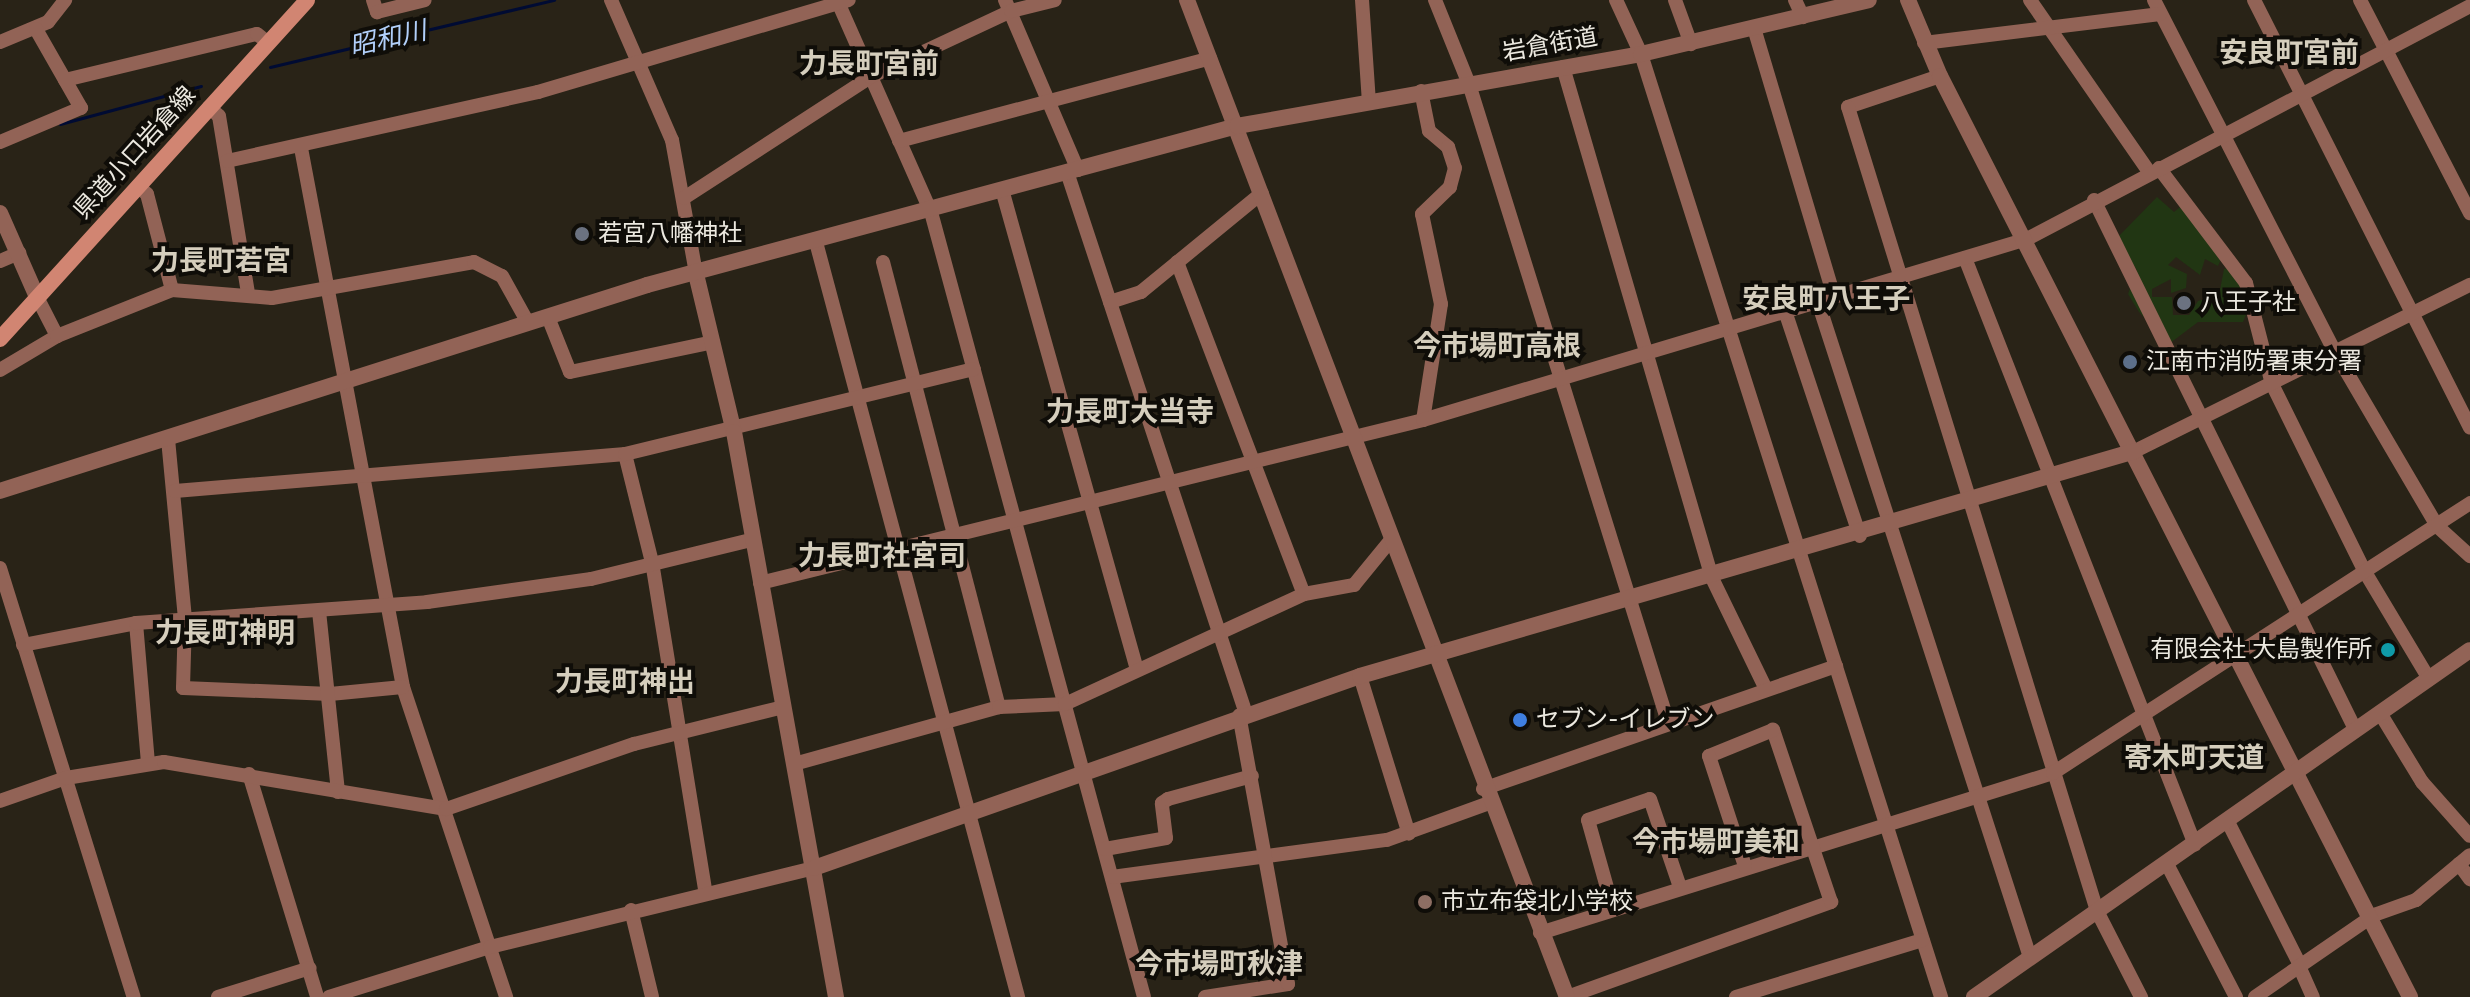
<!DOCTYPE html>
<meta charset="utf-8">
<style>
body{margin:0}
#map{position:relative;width:2470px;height:997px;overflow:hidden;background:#292317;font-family:"Roboto Serif","Noto Sans JP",serif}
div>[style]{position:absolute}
.green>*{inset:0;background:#213613}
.stream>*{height:3px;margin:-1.5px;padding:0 1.5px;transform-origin:1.5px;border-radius:1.5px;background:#000b33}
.minor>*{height:14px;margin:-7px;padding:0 7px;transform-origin:7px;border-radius:7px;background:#926356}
.tertiary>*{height:16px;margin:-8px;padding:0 8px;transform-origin:8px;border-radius:8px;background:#926356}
.secondary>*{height:16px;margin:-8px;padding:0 8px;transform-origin:8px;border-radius:8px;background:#d18572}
.dots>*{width:22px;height:22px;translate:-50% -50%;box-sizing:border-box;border:4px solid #0f0d08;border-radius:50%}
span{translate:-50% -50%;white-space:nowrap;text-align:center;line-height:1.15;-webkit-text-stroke:8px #0f0d08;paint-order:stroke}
.street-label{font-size:24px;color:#ece9e0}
.poi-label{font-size:24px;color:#ece9e0}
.left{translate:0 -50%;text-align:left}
.right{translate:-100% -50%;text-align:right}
.water-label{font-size:26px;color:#b1cffa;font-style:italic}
.quarter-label{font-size:28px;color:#d5cebd;font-weight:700}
</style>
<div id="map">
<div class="green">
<div style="clip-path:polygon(2157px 197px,2174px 212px,2185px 203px,2222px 257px,2218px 266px,2205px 259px,2200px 275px,2176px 257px,2168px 265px,2187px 274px,2186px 288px,2171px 293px,2171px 279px,2152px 289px,2152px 297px,2172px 297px,2173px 315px,2189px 315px,2198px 301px,2219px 295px,2224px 269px,2232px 267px,2249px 307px,2243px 322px,2198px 322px,2169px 344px,2139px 312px,2128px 294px,2137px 270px,2115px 240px)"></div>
</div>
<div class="stream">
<div style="left:270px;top:67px;width:292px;rotate:-13.3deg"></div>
<div style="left:60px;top:124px;width:146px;rotate:-15.1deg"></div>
</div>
<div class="minor">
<div style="left:373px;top:0;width:13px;rotate:72deg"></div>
<div style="left:377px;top:12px;width:49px;rotate:-14deg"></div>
<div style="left:611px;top:0;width:153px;rotate:66.5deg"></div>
<div style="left:672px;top:140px;width:136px;rotate:79.8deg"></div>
<div style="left:837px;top:0;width:232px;rotate:66.1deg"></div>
<div style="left:931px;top:212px;width:813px;rotate:74.82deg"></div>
<div style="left:1005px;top:0;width:185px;rotate:66.8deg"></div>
<div style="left:1362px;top:0;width:102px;rotate:86.1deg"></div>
<div style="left:1435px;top:0;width:91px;rotate:68deg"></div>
<div style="left:1469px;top:84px;width:668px;rotate:72.68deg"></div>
<div style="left:1616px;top:0;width:60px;rotate:65.2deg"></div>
<div style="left:1641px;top:54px;width:990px;rotate:72.35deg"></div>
<div style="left:1675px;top:0;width:47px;rotate:70deg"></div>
<div style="left:1795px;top:0;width:19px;rotate:65deg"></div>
<div style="left:2030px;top:0;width:211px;rotate:55.3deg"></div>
<div style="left:2154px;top:0;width:396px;rotate:62.8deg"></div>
<div style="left:2335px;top:352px;width:202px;rotate:59.6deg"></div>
<div style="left:2437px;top:526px;width:45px;rotate:42.3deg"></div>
<div style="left:2254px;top:0;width:479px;rotate:63.2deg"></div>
<div style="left:2360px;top:0;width:240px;rotate:62.7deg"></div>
<div style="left:1754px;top:28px;width:281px;rotate:73.4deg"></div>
<div style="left:0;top:42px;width:52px;rotate:-22.6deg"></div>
<div style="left:48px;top:22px;width:28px;rotate:-52deg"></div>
<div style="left:1924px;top:43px;width:238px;rotate:-7deg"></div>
<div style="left:1563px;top:67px;width:532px;rotate:73.74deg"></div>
<div style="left:1712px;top:578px;width:123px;rotate:64.1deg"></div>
<div style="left:1940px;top:76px;width:97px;rotate:161.4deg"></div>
<div style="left:1848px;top:107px;width:842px;rotate:72.79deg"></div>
<div style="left:2097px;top:911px;width:97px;rotate:62.9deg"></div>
<div style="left:65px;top:80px;width:197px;rotate:-13.5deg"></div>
<div style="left:257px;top:34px;width:14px;rotate:39deg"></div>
<div style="left:1421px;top:91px;width:41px;rotate:78.7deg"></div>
<div style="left:1429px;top:131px;width:25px;rotate:40deg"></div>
<div style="left:1448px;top:147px;width:22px;rotate:72deg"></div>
<div style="left:1455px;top:168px;width:20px;rotate:105deg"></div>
<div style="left:1450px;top:187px;width:39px;rotate:136deg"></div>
<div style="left:1422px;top:214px;width:92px;rotate:78.1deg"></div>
<div style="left:1441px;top:304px;width:117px;rotate:98.8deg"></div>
<div style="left:209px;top:107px;width:13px;rotate:42deg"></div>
<div style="left:219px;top:116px;width:180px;rotate:80.7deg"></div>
<div style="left:899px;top:141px;width:322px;rotate:-14.9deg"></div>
<div style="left:0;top:142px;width:88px;rotate:-22.8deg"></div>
<div style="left:81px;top:108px;width:91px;rotate:-119.7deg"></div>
<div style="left:301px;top:148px;width:549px;rotate:79.28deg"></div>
<div style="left:403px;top:687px;width:327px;rotate:71.6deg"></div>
<div style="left:227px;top:161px;width:319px;rotate:-12.5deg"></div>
<div style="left:538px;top:92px;width:324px;rotate:-16.5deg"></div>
<div style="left:2159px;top:168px;width:144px;rotate:52.9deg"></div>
<div style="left:2246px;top:283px;width:104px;rotate:75.6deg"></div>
<div style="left:2272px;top:384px;width:210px;rotate:63.7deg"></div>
<div style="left:2365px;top:572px;width:125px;rotate:59.1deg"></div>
<div style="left:1068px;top:175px;width:568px;rotate:71.72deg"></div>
<div style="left:138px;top:186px;width:12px;rotate:42deg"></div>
<div style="left:147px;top:194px;width:99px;rotate:75.4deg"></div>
<div style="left:1003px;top:193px;width:492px;rotate:74.3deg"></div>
<div style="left:684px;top:198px;width:222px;rotate:-33deg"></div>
<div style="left:870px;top:77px;width:156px;rotate:-25.1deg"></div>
<div style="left:1011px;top:11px;width:45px;rotate:-14deg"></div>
<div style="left:2094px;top:200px;width:590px;rotate:63.74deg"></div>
<div style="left:816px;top:242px;width:782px;rotate:75.02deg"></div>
<div style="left:1965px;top:258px;width:630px;rotate:68.6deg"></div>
<div style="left:0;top:261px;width:21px;rotate:-23deg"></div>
<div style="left:883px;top:262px;width:460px;rotate:75.4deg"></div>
<div style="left:1177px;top:262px;width:355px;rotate:69.1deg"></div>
<div style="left:37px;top:297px;width:44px;rotate:62.9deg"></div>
<div style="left:1110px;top:302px;width:33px;rotate:-18deg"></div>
<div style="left:1141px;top:292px;width:156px;rotate:-39.3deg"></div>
<div style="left:1818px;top:302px;width:688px;rotate:72.07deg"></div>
<div style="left:1785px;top:311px;width:237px;rotate:71.6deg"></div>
<div style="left:548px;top:317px;width:59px;rotate:68.2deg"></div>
<div style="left:570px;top:372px;width:146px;rotate:-11.8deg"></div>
<div style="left:0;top:370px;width:66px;rotate:-30.8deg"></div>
<div style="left:57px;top:336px;width:124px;rotate:-21.8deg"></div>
<div style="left:172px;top:290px;width:100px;rotate:4.6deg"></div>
<div style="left:272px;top:298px;width:205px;rotate:-10.1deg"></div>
<div style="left:474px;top:262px;width:31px;rotate:27deg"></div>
<div style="left:502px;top:276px;width:54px;rotate:61deg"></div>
<div style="left:168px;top:439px;width:182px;rotate:84.6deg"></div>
<div style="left:185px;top:620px;width:68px;rotate:91.7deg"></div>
<div style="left:183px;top:688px;width:147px;rotate:2.3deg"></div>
<div style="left:330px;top:694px;width:73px;rotate:-5.5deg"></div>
<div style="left:2135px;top:451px;width:374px;rotate:-26.4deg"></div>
<div style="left:625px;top:454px;width:111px;rotate:76deg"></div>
<div style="left:652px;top:562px;width:336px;rotate:80.8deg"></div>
<div style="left:175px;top:491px;width:452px;rotate:-4.7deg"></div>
<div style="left:625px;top:454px;width:359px;rotate:-13.7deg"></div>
<div style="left:0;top:568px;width:449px;rotate:72.7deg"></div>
<div style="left:760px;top:583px;width:683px;rotate:-13.81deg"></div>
<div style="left:1423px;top:420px;width:631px;rotate:-16.68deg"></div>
<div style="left:2027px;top:239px;width:501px;rotate:-27.74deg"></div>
<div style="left:319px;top:611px;width:182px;rotate:84deg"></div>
<div style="left:136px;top:623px;width:141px;rotate:85.1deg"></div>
<div style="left:23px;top:645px;width:115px;rotate:-11deg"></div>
<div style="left:136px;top:623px;width:292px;rotate:-4.1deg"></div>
<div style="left:427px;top:602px;width:166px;rotate:-8deg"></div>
<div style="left:591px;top:579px;width:165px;rotate:-13.7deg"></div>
<div style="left:1360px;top:676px;width:165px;rotate:72.8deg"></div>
<div style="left:2380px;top:713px;width:81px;rotate:58.7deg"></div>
<div style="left:2422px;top:782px;width:72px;rotate:48.4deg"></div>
<div style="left:794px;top:764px;width:213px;rotate:-15.5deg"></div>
<div style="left:999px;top:707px;width:66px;rotate:-2.6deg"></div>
<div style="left:1065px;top:704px;width:263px;rotate:-24.7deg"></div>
<div style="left:1304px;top:594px;width:51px;rotate:-10.2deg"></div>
<div style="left:1354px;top:585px;width:57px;rotate:-50.7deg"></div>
<div style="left:249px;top:774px;width:233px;rotate:73deg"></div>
<div style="left:1483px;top:789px;width:374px;rotate:-19.2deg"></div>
<div style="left:0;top:801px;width:70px;rotate:-19.2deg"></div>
<div style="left:66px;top:778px;width:99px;rotate:-9.3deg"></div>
<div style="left:164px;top:762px;width:286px;rotate:9.5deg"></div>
<div style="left:446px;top:809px;width:199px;rotate:-19.1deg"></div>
<div style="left:634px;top:744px;width:154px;rotate:-13.9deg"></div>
<div style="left:2228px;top:822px;width:160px;rotate:63.3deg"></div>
<div style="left:1105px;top:849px;width:62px;rotate:-10.2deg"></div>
<div style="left:1166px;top:838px;width:35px;rotate:-97deg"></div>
<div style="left:1162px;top:803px;width:7px;rotate:-34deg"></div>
<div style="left:1168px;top:799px;width:87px;rotate:-15.3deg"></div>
<div style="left:2167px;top:864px;width:150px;rotate:62.6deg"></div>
<div style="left:2459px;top:864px;width:19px;rotate:54deg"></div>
<div style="left:1112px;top:877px;width:277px;rotate:-7.7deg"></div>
<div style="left:1387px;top:840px;width:109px;rotate:-19.9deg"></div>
<div style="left:1613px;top:909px;width:92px;rotate:-105.7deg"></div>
<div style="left:1588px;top:820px;width:65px;rotate:-18.7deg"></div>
<div style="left:1650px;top:799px;width:93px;rotate:71.2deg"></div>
<div style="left:631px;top:910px;width:89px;rotate:76.4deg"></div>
<div style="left:1540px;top:933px;width:537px;rotate:-17.32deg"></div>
<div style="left:2053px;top:773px;width:497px;rotate:-32.9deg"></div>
<div style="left:2299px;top:966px;width:34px;rotate:66deg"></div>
<div style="left:218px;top:997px;width:96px;rotate:-17.5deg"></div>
<div style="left:329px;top:997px;width:169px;rotate:-17.3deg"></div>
<div style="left:490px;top:947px;width:333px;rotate:-13.7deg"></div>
<div style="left:1205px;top:997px;width:84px;rotate:-8.9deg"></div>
<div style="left:1288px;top:984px;width:273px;rotate:-100.3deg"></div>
<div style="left:1567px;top:997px;width:281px;rotate:-19.8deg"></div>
<div style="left:1831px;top:902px;width:182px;rotate:-108.6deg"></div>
<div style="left:1773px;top:730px;width:69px;rotate:157.9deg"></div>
<div style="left:1709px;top:756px;width:116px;rotate:71.9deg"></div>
<div style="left:1736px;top:997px;width:195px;rotate:-17deg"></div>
<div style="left:2255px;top:997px;width:145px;rotate:-34.6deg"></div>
<div style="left:2374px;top:915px;width:45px;rotate:-19.7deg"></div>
<div style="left:2416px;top:900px;width:70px;rotate:-39.8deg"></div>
</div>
<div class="tertiary">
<div style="left:1187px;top:0;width:1067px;rotate:69.14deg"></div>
<div style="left:1908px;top:0;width:82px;rotate:67.2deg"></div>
<div style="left:1940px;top:76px;width:1034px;rotate:62.96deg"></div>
<div style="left:0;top:213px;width:92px;rotate:66.2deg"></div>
<div style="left:696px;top:274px;width:163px;rotate:76.5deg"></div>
<div style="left:734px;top:432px;width:574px;rotate:79.77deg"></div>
<div style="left:0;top:491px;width:679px;rotate:-17.66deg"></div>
<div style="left:647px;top:285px;width:611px;rotate:-15.08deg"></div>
<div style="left:1237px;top:126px;width:410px;rotate:-10.1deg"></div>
<div style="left:1641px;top:54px;width:234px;rotate:-13.3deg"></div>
<div style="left:814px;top:868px;width:579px;rotate:-19.37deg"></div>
<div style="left:1360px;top:676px;width:807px;rotate:-16.19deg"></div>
<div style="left:1974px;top:997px;width:605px;rotate:-34.98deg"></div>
</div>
<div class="secondary">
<div style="left:0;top:339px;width:457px;rotate:-47.8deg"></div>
</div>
<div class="dots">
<div style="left:582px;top:234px;background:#6b7280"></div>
<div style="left:2184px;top:303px;background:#6b7280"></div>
<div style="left:2130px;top:362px;background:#5c6f8a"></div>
<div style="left:2388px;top:650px;background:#0f9aa8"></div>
<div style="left:1520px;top:720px;background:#3f7fe0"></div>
<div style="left:1425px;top:902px;background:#8d6e63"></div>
</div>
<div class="street-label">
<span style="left:1550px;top:45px;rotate:-10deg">岩倉街道</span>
<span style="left:135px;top:153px;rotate:-48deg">県道小口岩倉線</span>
</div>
<div class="poi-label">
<span class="left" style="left:598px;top:234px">若宮八幡神社</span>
<span class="left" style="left:2200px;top:303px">八王子社</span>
<span class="left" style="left:2146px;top:362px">江南市消防署東分署</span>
<span class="right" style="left:2372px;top:650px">有限会社 大島製作所</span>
<span class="left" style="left:1536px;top:720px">セブン-イレブン</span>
<span class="left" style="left:1441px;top:902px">市立布袋北小学校</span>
</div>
<div class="water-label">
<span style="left:388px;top:39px;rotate:-13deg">昭和川</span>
</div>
<div class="quarter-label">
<span style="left:2289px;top:53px">安良町宮前</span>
<span style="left:869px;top:64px">力長町宮前</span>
<span style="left:221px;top:261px">力長町若宮</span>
<span style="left:1826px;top:299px">安良町八王子</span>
<span style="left:1497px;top:346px">今市場町高根</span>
<span style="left:1130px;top:412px">力長町大当寺</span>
<span style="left:882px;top:556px">力長町社宮司</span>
<span style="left:225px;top:633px">力長町神明</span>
<span style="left:625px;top:682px">力長町神出</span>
<span style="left:2194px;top:758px">寄木町天道</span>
<span style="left:1716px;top:842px">今市場町美和</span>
<span style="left:1219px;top:964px">今市場町秋津</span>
</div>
</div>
